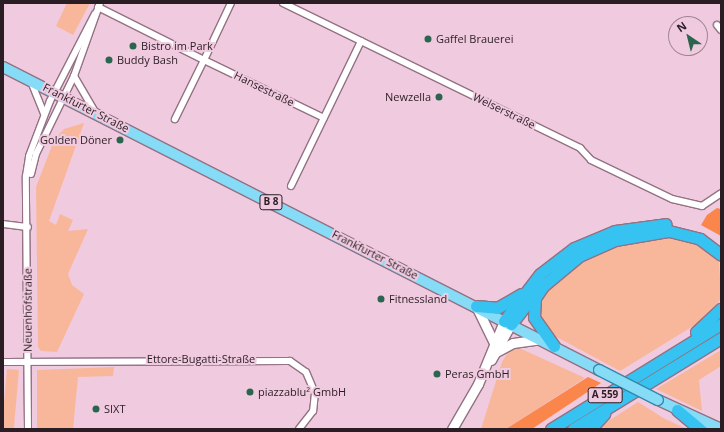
<!DOCTYPE html>
<meta charset="utf-8">
<style>
body{margin:0}
#map{position:relative;width:724px;height:432px;overflow:hidden;background:#f0cade;font-family:"Open Sans",sans-serif}
div>[style]{position:absolute}
.green>*{inset:0;background:#f8b79a;transform-origin:0 0}
.forest>*{inset:0;background:#fa864b}
.roads{filter:drop-shadow(1px 0 #937183) drop-shadow(-1px 0 #937183) drop-shadow(0 1px #937183) drop-shadow(0 -1px #937183)}
.street>*{height:6px;margin:-3px;padding:0 3px;transform-origin:3px;border-radius:3px;background:#fff}
.secondary>*{height:9px;margin:-4.5px;padding:0 4.5px;transform-origin:4.5px;border-radius:4.5px;background:#fff}
.primary>*{height:10px;margin:-5px;padding:0 5px;transform-origin:5px;border-radius:5px;background:#86dbf7}
.highway>*{height:11px;margin:-5.5px;padding:0 5.5px;transform-origin:5.5px;border-radius:5.5px;background:#36c3f2}
.bridges{filter:drop-shadow(1px 0 #3289aa) drop-shadow(-1px 0 #3289aa) drop-shadow(0 1px #3289aa) drop-shadow(0 -1px #3289aa)}
.primary-bridge>*{height:10px;margin:-5px;padding:0 5px;transform-origin:5px;border-radius:5px;background:#86dbf7}
.dots>*{width:11px;height:11px;translate:-50% -50%;box-sizing:border-box;border:2px solid #f0cade;border-radius:50%}
span{translate:-50% -50%;white-space:nowrap;text-align:center;line-height:1.15;-webkit-text-stroke:4px #f0cade;paint-order:stroke}
.shield-label span{padding:1px 3px;background:#f0cade;border:1px solid;border-radius:3px;-webkit-text-stroke-width:0}
.shield-label{font-size:10px;color:#2a1d24;font-weight:700}
.poi-label{font-size:11px;color:#2a1d24}
.left{translate:0 -50%;text-align:left}
.right{translate:-100% -50%;text-align:right}
.street-label{font-size:11px;color:#2a1d24}
.frame{position:absolute;inset:0;border:4px solid #2a1d24;pointer-events:none}
.north{position:absolute;left:668px;top:16px;width:40px;height:40px;box-sizing:border-box;background:#f0cade;border:1px solid #a18594;border-radius:50%;rotate:325deg;font-size:11px;font-weight:700;line-height:16px;text-align:center;color:#2a1d24}
.north::after{content:'';display:block;margin:auto;width:14px;height:18px;background:#2b654f;clip-path:polygon(50% 0,100% 100%,50% 72%,0 100%)}
</style>
<div id="map">
<div class="green">
<div style="clip-path:polygon(67px 3px,90px 3px,73px 35px,56px 26px)"></div>
<div style="clip-path:polygon(84px 123px,49px 221px,56px 225px,60px 214px,73px 220px,68px 231px,88px 229px,68px 274px,72px 285px,84px 294px,57px 352px,41px 351px,38px 347px,36px 187px,55px 138px,64px 129px)"></div>
<div style="clip-path:polygon(675px 237px,694px 241px,719px 260px,721px 299px,703px 320px,620px 371px,551px 334px,538px 317px,539px 298px,549px 285px,583px 259px,603px 249px,652px 238px)"></div>
<div style="clip-path:polygon(517px 347px,585px 378px,506px 429px,481px 429px,502px 362px,508px 352px)"></div>
<div style="clip-path:polygon(721px 350px,721px 366px,699px 380px,702px 411px,656px 389px)"></div>
<div style="clip-path:polygon(114px 367px,113px 376px,78px 377px,73px 429px,37px 429px,37px 370px)"></div>
<div style="left:7px;top:369px;width:12px;height:60px;rotate:5deg"></div>
<div style="clip-path:polygon(638px 402px,665px 419px,687px 429px,596px 429px)"></div>
</div>
<div class="forest">
<div style="clip-path:polygon(717px 208px,721px 209px,721px 236px,701px 225px,707px 215px)"></div>
<div style="clip-path:polygon(588px 377px,601px 383px,532px 429px,506px 429px)"></div>
</div>
<div class="roads">
<div class="street">
<div style="left:231px;top:3px;width:63px;rotate:115.3deg"></div>
<div style="left:204px;top:60px;width:133px;rotate:25.8deg"></div>
<div style="left:283px;top:3px;width:331px;rotate:26deg"></div>
<div style="left:580px;top:148px;width:16px;rotate:47deg"></div>
<div style="left:591px;top:160px;width:90px;rotate:25.7deg"></div>
<div style="left:672px;top:199px;width:31px;rotate:13deg"></div>
<div style="left:702px;top:206px;width:23px;rotate:-34deg"></div>
<div style="left:98px;top:7px;width:119px;rotate:26.6deg"></div>
<div style="left:204px;top:60px;width:66px;rotate:116.2deg"></div>
<div style="left:717px;top:25px;width:6px;rotate:51deg"></div>
<div style="left:74px;top:76px;width:42px;rotate:59.7deg"></div>
<div style="left:32px;top:84px;width:32px;rotate:68deg"></div>
<div style="left:31px;top:174px;width:21px;rotate:-76deg"></div>
<div style="left:36px;top:154px;width:87px;rotate:-64deg"></div>
<div style="left:74px;top:76px;width:77px;rotate:-70.4deg"></div>
<div style="left:291px;top:186px;width:161px;rotate:-64.2deg"></div>
<div style="left:3px;top:224px;width:25px;rotate:7deg"></div>
<div style="left:3px;top:362px;width:287px;rotate:-0.2deg"></div>
<div style="left:290px;top:361px;width:19px;rotate:35deg"></div>
<div style="left:306px;top:372px;width:23px;rotate:67deg"></div>
<div style="left:315px;top:393px;width:18px;rotate:96deg"></div>
<div style="left:313px;top:411px;width:23px;rotate:128deg"></div>
<div style="left:28px;top:429px;width:253px;rotate:-90.5deg"></div>
<div style="left:26px;top:176px;width:20px;rotate:-81deg"></div>
<div style="left:29px;top:156px;width:59px;rotate:-69.1deg"></div>
<div style="left:50px;top:101px;width:98px;rotate:-62.7deg"></div>
</div>
<div class="secondary">
<div style="left:477px;top:308px;width:37px;rotate:64deg"></div>
<div style="left:496px;top:352px;width:19px;rotate:-28deg"></div>
<div style="left:513px;top:343px;width:27px;rotate:-8deg"></div>
<div style="left:491px;top:360px;width:41px;rotate:-60.9deg"></div>
<div style="left:452px;top:429px;width:52px;rotate:-60deg"></div>
<div style="left:478px;top:384px;width:68px;rotate:-67.6deg"></div>
</div>
<div class="primary">
<div style="left:3px;top:67px;width:669px;rotate:26.95deg"></div>
<div style="left:658px;top:400px;width:69px;rotate:24.7deg"></div>
</div>
<div class="highway">
<div style="left:476px;top:306px;width:21px;rotate:5deg"></div>
<div style="left:497px;top:308px;width:28px;rotate:-30deg"></div>
<div style="left:504px;top:321px;width:59px;rotate:-52.5deg"></div>
<div style="left:540px;top:274px;width:43px;rotate:-37.4deg"></div>
<div style="left:574px;top:248px;width:44px;rotate:-22.5deg"></div>
<div style="left:615px;top:231px;width:51px;rotate:-7.8deg"></div>
<div style="left:511px;top:324px;width:37px;rotate:-52deg"></div>
<div style="left:696px;top:332px;width:34px;rotate:-43deg"></div>
<div style="left:554px;top:346px;width:35px;rotate:-125deg"></div>
<div style="left:534px;top:317px;width:19px;rotate:-87deg"></div>
<div style="left:535px;top:298px;width:14px;rotate:-56deg"></div>
<div style="left:543px;top:286px;width:47px;rotate:-39.8deg"></div>
<div style="left:579px;top:256px;width:39px;rotate:-24deg"></div>
<div style="left:615px;top:240px;width:55px;rotate:-9.5deg"></div>
<div style="left:669px;top:231px;width:32px;rotate:14deg"></div>
<div style="left:700px;top:239px;width:26px;rotate:37deg"></div>
<div style="left:677px;top:410px;width:30px;rotate:40deg"></div>
<div style="left:551px;top:429px;width:200px;rotate:-31.7deg"></div>
<div style="left:573px;top:429px;width:174px;rotate:-31.6deg"></div>
<div style="left:590px;top:429px;width:21px;rotate:-47deg"></div>
</div>
</div>
<div class="bridges">
<div class="primary-bridge">
<div style="left:599px;top:370px;width:66px;rotate:27deg"></div>
</div>
</div>
<div class="dots">
<div style="left:428px;top:39px;background:#2b654f"></div>
<div style="left:133px;top:46px;background:#2b654f"></div>
<div style="left:109px;top:60px;background:#2b654f"></div>
<div style="left:439px;top:97px;background:#2b654f"></div>
<div style="left:120px;top:140px;background:#2b654f"></div>
<div style="left:381px;top:299px;background:#2b654f"></div>
<div style="left:437px;top:374px;background:#2b654f"></div>
<div style="left:250px;top:392px;background:#2b654f"></div>
<div style="left:96px;top:409px;background:#2b654f"></div>
</div>
<div class="shield-label">
<span style="left:271px;top:202px">B 8</span>
<span style="left:605px;top:395px">A 559</span>
</div>
<div class="poi-label">
<span class="left" style="left:436px;top:39px">Gaffel Brauerei</span>
<span class="left" style="left:141px;top:46px">Bistro im Park</span>
<span class="left" style="left:117px;top:60px">Buddy Bash</span>
<span class="right" style="left:431px;top:97px">Newzella</span>
<span class="right" style="left:112px;top:140px">Golden Döner</span>
<span class="left" style="left:389px;top:299px">Fitnessland</span>
<span class="left" style="left:445px;top:374px">Peras GmbH</span>
<span class="left" style="left:258px;top:392px">piazzablu² GmbH</span>
<span class="left" style="left:104px;top:409px">SIXT</span>
</div>
<div class="street-label">
<span style="left:264px;top:89px;rotate:26deg">Hansestraße</span>
<span style="left:86px;top:108px;rotate:27deg">Frankfurter Straße</span>
<span style="left:504px;top:111px;rotate:26deg">Welserstraße</span>
<span style="left:375px;top:255px;rotate:27deg">Frankfurter Straße</span>
<span style="left:28px;top:310px;rotate:-90deg">Neuenhofstraße</span>
<span style="left:201px;top:359px">Ettore-Bugatti-Straße</span>
</div>
<div class="frame"></div>
<div class="north">N</div>
</div>
